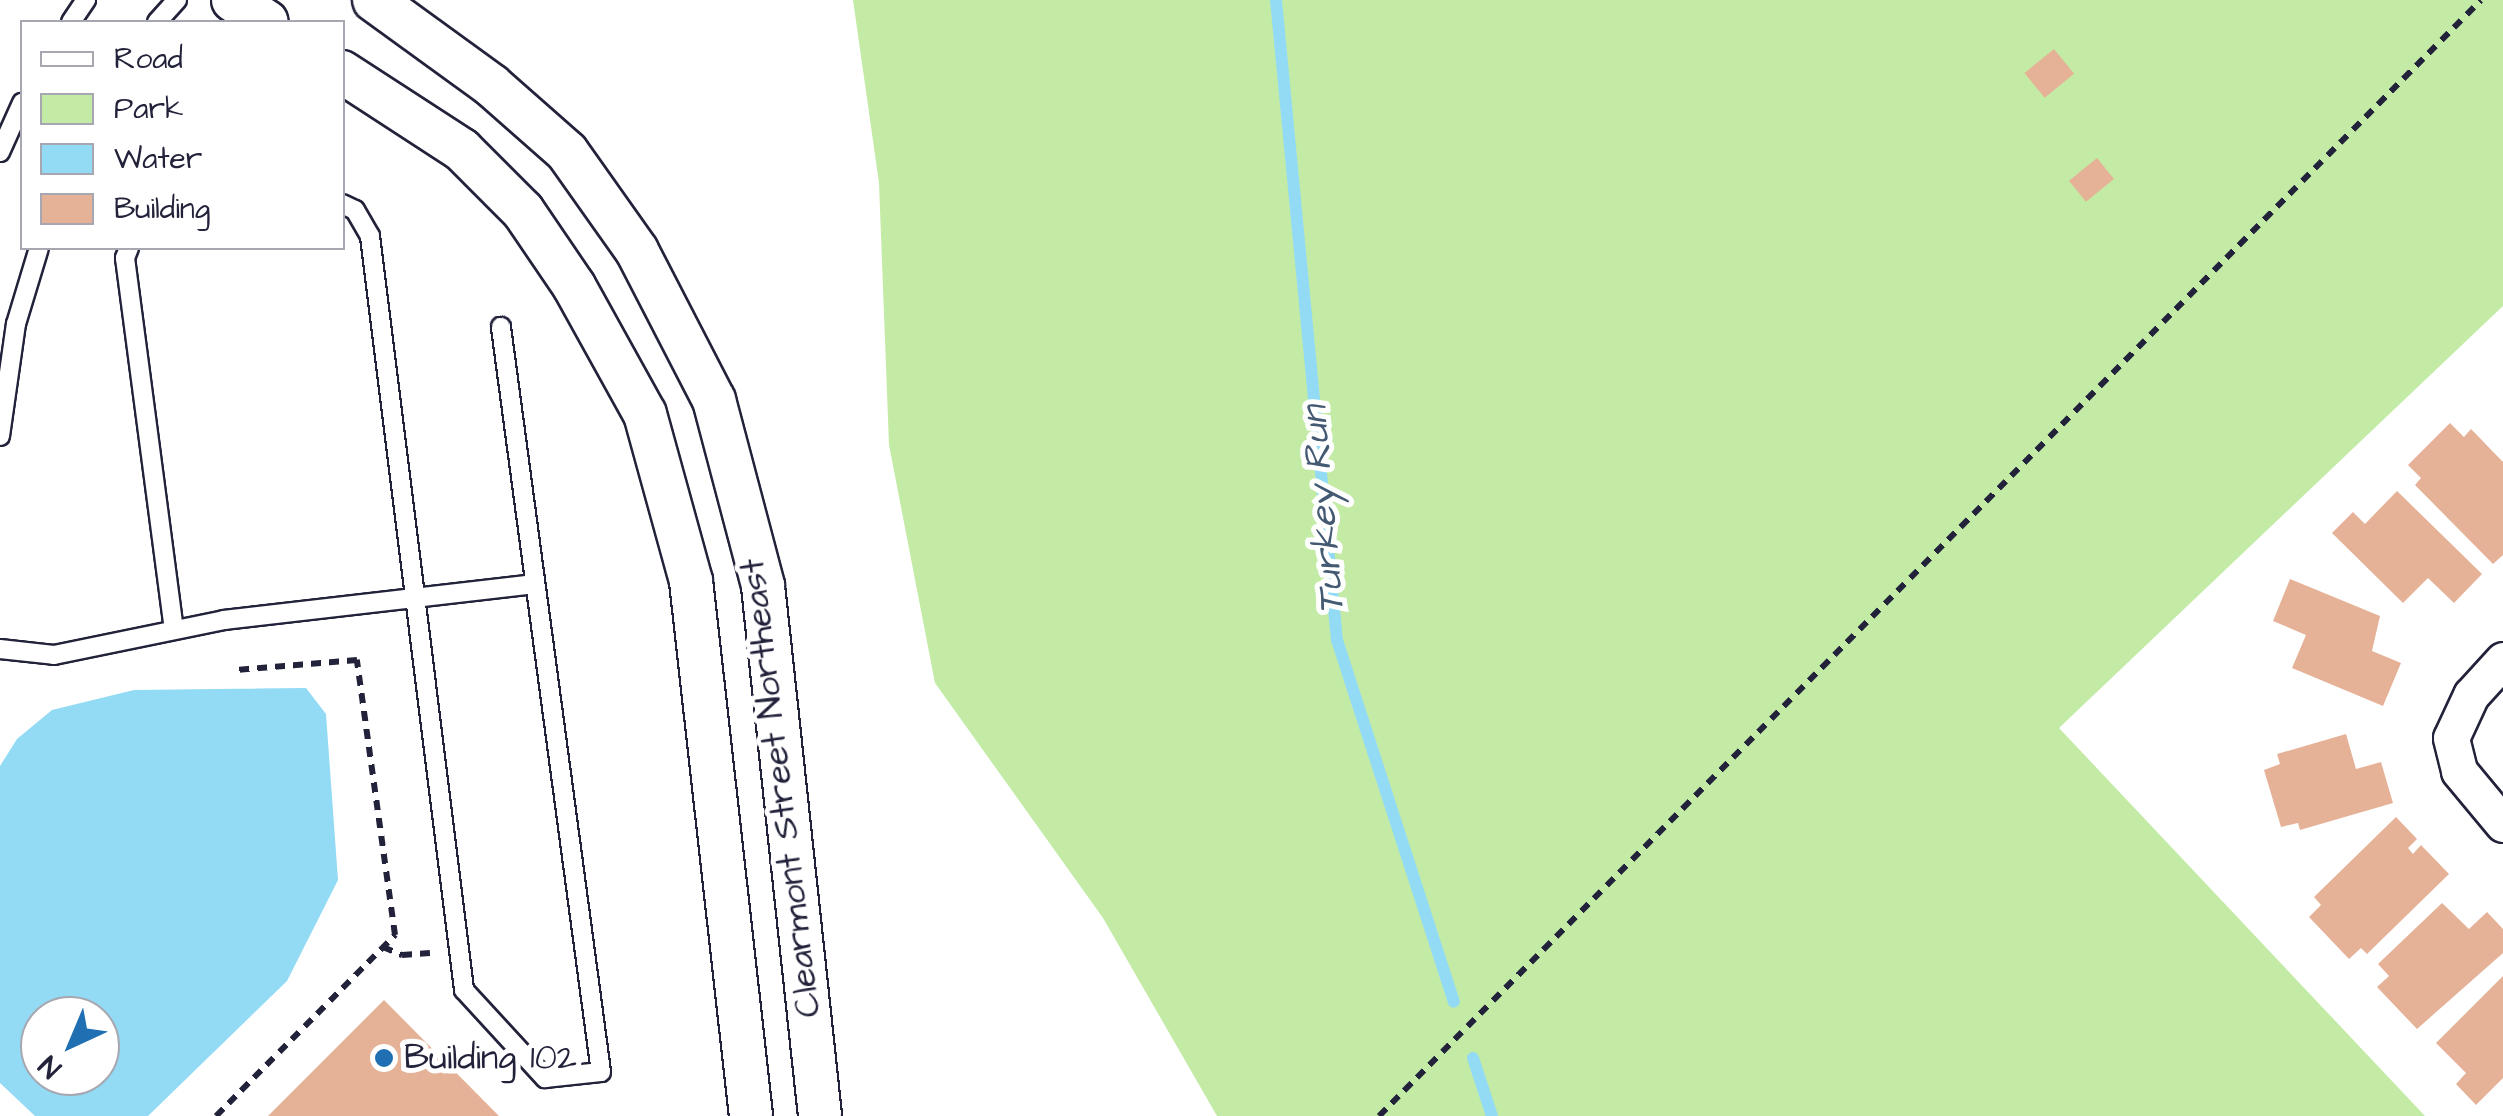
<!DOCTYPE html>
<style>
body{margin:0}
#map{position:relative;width:2503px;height:1116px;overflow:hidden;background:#fff;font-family:"Architects Daughter",sans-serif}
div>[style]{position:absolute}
.green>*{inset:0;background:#c4eba6}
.water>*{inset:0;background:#93dbf5}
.stream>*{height:12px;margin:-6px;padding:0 6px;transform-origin:6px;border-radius:6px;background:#93dbf5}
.building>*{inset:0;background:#e5b297;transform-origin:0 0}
.path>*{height:6px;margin-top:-3px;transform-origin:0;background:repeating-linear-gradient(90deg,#22223b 0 10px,transparent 0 18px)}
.roads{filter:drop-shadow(2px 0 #22223b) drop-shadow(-2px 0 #22223b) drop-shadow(0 2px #22223b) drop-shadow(0 -2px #22223b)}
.service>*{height:18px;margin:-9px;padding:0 9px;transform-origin:9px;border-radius:9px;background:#fff}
.minor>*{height:35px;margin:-17.5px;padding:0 17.5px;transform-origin:17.5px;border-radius:17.5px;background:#fff}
.tertiary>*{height:42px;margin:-21px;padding:0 21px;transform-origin:21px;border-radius:21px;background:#fff}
.dots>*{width:28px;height:28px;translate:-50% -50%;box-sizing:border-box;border:5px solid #fff;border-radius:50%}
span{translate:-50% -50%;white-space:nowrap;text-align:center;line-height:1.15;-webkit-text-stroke:10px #fff;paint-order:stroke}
.street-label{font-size:35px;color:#22223b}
.poi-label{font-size:35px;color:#22223b}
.left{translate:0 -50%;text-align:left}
.water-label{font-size:38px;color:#445a73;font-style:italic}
.legend{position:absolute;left:20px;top:20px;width:325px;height:230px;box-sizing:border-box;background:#fff;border:2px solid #a7a7b1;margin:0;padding:12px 18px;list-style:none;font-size:30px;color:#22223b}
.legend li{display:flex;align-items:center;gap:20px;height:50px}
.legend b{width:50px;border:2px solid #a7a7b1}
.north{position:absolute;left:20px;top:996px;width:100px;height:100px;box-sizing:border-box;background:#fff;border:2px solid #a7a7b1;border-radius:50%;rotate:224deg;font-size:28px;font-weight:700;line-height:40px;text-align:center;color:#22223b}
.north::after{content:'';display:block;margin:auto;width:35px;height:45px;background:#1f6fb2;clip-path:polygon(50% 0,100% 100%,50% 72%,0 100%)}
</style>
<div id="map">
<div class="green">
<div style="clip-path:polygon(853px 0,2503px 0,2503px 306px,2059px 728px,2425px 1116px,1217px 1116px,1103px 918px,935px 683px,889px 445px,879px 183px)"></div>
</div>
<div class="water">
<div style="clip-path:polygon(evenodd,306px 688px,326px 714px,338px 880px,287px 981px,148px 1116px,35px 1116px,0 1083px,0 766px,17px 739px,52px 710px,134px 690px,306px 688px,40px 1016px,100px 1016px,100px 1076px,40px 1076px,40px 1016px)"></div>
</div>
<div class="stream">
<div style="left:1276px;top:0;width:643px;rotate:84.56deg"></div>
<div style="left:1337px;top:640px;width:380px;rotate:72.1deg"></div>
<div style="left:1473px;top:1058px;width:61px;rotate:71.9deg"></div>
</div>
<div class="building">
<div style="left:2054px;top:49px;width:32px;height:38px;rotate:51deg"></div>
<div style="left:2097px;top:158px;width:27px;height:36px;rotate:51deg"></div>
<div style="clip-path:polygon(2450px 423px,2464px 437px,2471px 429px,2503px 462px,2503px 555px,2493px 564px,2415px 485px,2421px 478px,2408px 465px)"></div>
<div style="clip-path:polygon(2397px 491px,2482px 574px,2454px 603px,2428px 578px,2403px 603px,2332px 533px,2353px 512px,2365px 524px)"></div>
<div style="clip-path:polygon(2290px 579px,2380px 616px,2372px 651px,2401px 663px,2383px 706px,2292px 668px,2306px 635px,2273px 621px)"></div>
<div style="clip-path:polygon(2346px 734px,2356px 769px,2381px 762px,2393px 803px,2300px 830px,2298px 823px,2281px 827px,2264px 770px,2280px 764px,2277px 754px)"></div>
<div style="clip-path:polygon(2396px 817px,2417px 839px,2408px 848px,2413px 854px,2421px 845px,2449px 874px,2367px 954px,2361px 948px,2349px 959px,2309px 917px,2321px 905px,2314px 897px)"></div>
<div style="clip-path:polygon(2442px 903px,2469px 929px,2487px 912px,2503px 929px,2503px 953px,2417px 1029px,2377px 987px,2389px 976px,2378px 964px)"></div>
<div style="clip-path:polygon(2503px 976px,2503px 1078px,2476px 1105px,2456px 1084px,2466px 1073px,2436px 1043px)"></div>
<div style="clip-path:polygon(384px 1000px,499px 1116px,268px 1116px)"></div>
</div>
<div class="path">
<div style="left:383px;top:947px;width:21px;rotate:23deg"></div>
<div style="left:402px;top:955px;width:28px;rotate:-4deg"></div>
<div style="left:216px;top:1116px;width:255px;rotate:-45.3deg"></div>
<div style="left:395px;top:935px;width:278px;rotate:-97.9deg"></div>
<div style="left:357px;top:660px;width:121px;rotate:175.3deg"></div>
<div style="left:1379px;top:1116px;width:1568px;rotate:-45.36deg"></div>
</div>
<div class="roads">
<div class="service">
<div style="left:71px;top:22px;width:27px;rotate:-56deg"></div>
<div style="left:157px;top:22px;width:30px;rotate:-48deg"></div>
<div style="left:0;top:152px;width:54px;rotate:-65.8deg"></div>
<div style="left:342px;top:204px;width:14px;rotate:25deg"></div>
<div style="left:355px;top:210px;width:30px;rotate:60deg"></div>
<div style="left:370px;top:236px;width:760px;rotate:82.89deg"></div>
<div style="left:464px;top:990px;width:120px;rotate:47.4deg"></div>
<div style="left:545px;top:1078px;width:56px;rotate:-6.1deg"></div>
<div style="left:601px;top:1072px;width:752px;rotate:-97.65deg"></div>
<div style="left:129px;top:248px;width:11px;rotate:112deg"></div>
<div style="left:125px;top:258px;width:373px;rotate:82.5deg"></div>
<div style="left:0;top:436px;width:113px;rotate:-81.9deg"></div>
<div style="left:16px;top:324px;width:79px;rotate:-73.2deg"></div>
<div style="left:0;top:649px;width:54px;rotate:6.3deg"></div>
<div style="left:54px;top:655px;width:174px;rotate:-11.6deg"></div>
<div style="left:224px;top:620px;width:313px;rotate:-6.6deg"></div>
</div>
<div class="minor">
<div style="left:2503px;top:660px;width:47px;rotate:132.4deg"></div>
<div style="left:2471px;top:695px;width:47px;rotate:114.9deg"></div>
<div style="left:2451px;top:738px;width:34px;rotate:76deg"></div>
<div style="left:2459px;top:771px;width:69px;rotate:50.3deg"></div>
</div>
<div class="tertiary">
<div style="left:233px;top:0;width:40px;rotate:32.9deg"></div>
<div style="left:374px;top:0;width:145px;rotate:36deg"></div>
<div style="left:491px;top:85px;width:101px;rotate:41.4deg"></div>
<div style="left:567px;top:152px;width:121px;rotate:54.7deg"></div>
<div style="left:637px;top:251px;width:168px;rotate:62.7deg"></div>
<div style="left:714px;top:400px;width:192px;rotate:75.2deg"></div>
<div style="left:763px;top:586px;width:533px;rotate:83.86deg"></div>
<div style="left:342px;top:72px;width:143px;rotate:33deg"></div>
<div style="left:462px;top:150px;width:86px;rotate:45deg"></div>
<div style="left:523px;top:211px;width:91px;rotate:55.8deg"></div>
<div style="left:574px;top:286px;width:146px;rotate:61deg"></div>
<div style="left:645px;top:414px;width:173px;rotate:74.6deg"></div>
<div style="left:691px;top:581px;width:538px;rotate:83.6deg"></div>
</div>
</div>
<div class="dots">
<div style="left:384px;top:1058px;background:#1f6fb2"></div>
</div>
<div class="street-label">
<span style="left:781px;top:788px;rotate:-97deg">Clearmont Street Northeast</span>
</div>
<div class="poi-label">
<span class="left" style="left:404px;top:1058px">Building 102</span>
</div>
<div class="water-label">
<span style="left:1324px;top:510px;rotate:-95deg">Turkey Run</span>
</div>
<ul class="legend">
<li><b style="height:12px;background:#fff"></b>Road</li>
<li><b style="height:28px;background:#c4eba6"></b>Park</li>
<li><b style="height:28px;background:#93dbf5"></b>Water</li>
<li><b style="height:28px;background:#e5b297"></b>Building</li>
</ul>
<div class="north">N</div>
</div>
